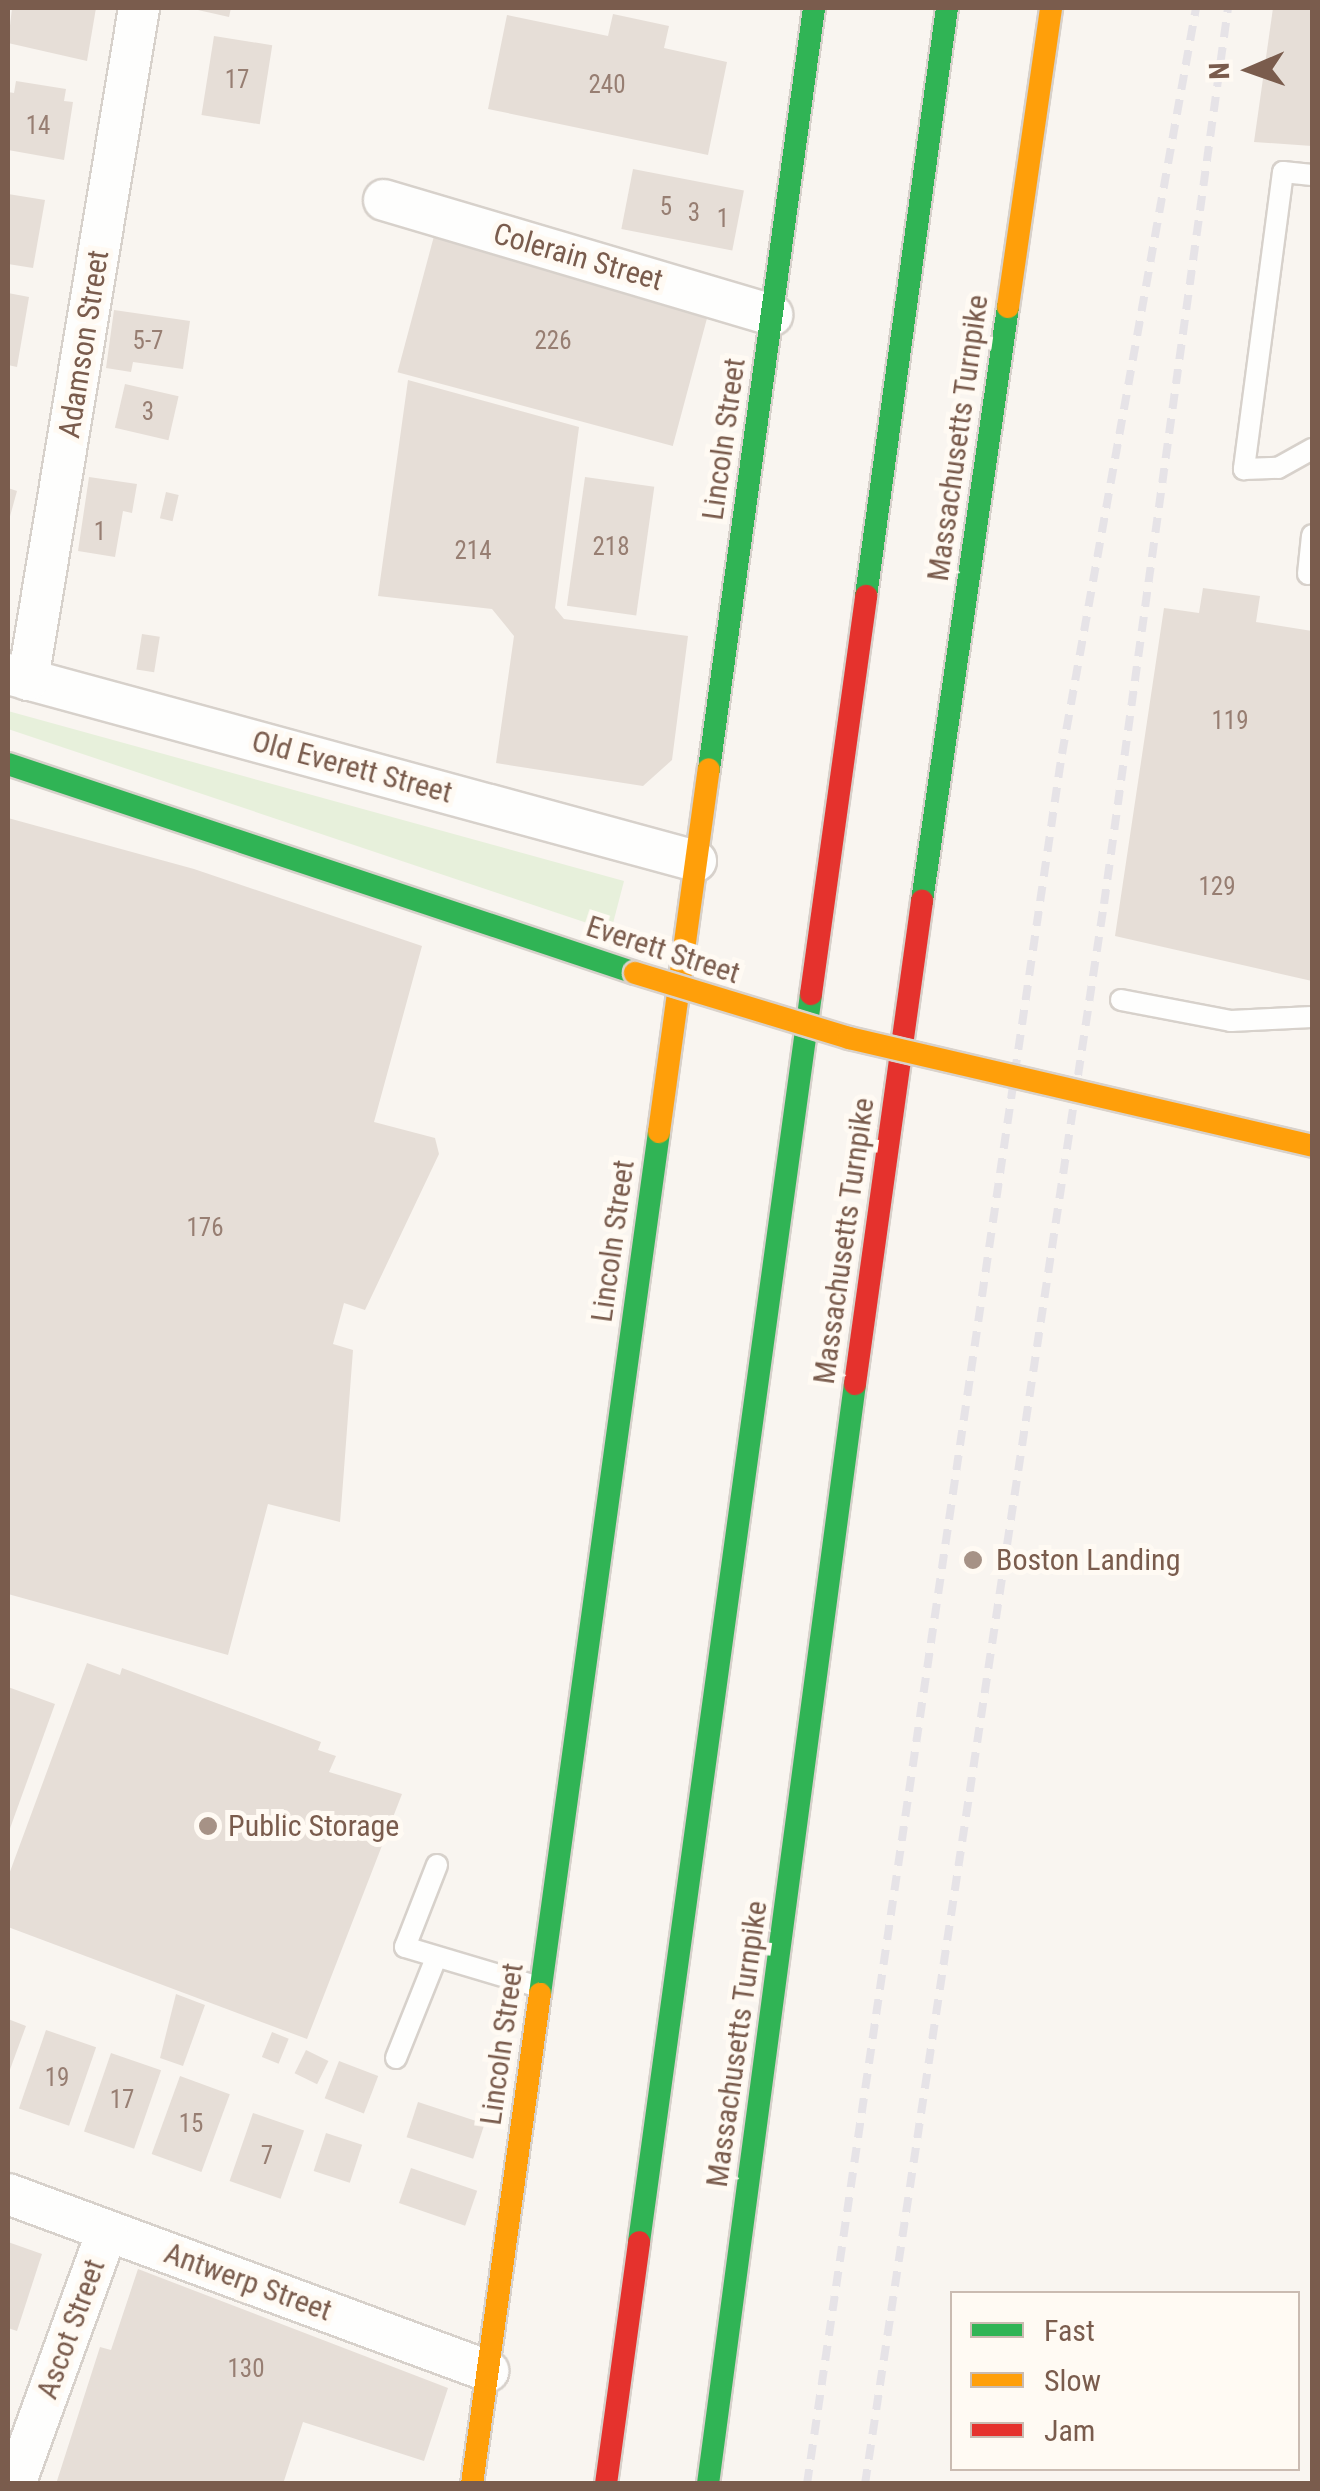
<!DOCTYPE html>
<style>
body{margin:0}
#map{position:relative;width:1320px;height:2491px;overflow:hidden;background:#f9f5f0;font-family:"Roboto Condensed",sans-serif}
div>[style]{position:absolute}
.green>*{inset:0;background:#e7f0db}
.building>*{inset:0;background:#e6ded7;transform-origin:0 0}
.roads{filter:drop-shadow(2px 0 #d7d1cb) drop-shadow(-2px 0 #d7d1cb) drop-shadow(0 2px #d7d1cb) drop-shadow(0 -2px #d7d1cb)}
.lane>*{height:20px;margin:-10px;padding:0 10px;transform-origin:10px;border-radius:10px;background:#fefefd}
.street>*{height:40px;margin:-20px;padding:0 20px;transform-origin:20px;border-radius:20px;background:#fefefd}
.fast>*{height:22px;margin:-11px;padding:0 11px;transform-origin:11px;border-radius:11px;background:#30b455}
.slow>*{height:22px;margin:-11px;padding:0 11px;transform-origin:11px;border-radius:11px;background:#ff9f0a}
.jam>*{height:22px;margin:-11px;padding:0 11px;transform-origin:11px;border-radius:11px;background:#e5322d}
.rail>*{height:8px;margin-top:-4px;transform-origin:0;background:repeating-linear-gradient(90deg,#e6e3e7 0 15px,transparent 0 25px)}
.bridges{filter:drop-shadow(2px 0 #d9d2cb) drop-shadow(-2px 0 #d9d2cb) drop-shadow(0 2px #d9d2cb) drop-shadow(0 -2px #d9d2cb)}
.slow-bridge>*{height:22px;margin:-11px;padding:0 11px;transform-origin:11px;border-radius:11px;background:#ff9f0a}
.dots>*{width:28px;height:28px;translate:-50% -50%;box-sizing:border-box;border:5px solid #fffaf3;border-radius:50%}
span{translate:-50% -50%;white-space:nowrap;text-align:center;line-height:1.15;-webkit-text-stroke:10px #fffaf3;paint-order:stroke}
.number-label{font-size:25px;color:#977e72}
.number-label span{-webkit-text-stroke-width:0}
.street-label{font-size:30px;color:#7a5c4d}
.poi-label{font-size:30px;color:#7a5c4d}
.left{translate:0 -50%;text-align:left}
.frame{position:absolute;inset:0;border:10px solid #7a5c4d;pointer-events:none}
.legend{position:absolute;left:950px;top:2291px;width:350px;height:180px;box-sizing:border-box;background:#fffaf3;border:2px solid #cabbb1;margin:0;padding:12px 18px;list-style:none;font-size:30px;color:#7a5c4d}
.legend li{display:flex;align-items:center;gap:20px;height:50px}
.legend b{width:50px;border:2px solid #cabbb1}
.north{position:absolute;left:1200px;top:20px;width:100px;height:100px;-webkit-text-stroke:8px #fffaf3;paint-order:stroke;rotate:268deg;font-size:28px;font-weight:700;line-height:40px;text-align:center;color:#7a5c4d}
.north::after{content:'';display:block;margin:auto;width:35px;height:45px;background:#7a5c4d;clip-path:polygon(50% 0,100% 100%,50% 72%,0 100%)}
</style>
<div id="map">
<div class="green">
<div style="clip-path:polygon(8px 711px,624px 881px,611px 931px,8px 729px)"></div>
</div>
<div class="building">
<div style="clip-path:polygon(12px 8px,96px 8px,87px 61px,8px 43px)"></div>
<div style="clip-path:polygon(189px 8px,231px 8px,229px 17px)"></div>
<div style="clip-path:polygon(1273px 8px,1312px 8px,1312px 146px,1254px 142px)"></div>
<div style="clip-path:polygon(613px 14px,669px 26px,664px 48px,727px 62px,708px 155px,488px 109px,507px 15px,608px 36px)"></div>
<div style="left:214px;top:36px;width:59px;height:80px;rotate:9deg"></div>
<div style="clip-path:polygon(16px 81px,66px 89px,64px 101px,73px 102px,64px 160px,8px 150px,8px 92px,14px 93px)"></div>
<div style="left:633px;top:169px;width:113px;height:61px;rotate:11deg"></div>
<div style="clip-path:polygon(8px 194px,45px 200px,33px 268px,8px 264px)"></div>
<div style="left:434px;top:236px;width:285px;height:141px;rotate:15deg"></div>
<div style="clip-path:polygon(8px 293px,29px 297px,17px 367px,8px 365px)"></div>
<div style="clip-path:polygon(114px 310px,190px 321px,183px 369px,133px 362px,131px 372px,106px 368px)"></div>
<div style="clip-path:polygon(408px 380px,579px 427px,555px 608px,564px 619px,688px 636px,672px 760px,643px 786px,496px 763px,514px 636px,492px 609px,378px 596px)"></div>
<div style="left:125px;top:384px;width:55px;height:45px;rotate:13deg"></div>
<div style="clip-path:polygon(89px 477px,137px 484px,132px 513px,123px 511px,115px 557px,78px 551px)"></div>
<div style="left:585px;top:477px;width:70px;height:130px;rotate:8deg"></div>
<div style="clip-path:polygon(8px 488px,17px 491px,9px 520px,8px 520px)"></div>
<div style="left:166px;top:492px;width:13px;height:27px;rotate:13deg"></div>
<div style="clip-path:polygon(1203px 588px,1260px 596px,1256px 622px,1312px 631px,1312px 981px,1115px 936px,1164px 608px,1199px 613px)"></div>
<div style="left:142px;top:634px;width:18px;height:36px;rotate:9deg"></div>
<div style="clip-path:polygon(8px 818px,194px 869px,422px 946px,374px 1122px,435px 1138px,439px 1154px,365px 1310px,344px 1303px,333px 1344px,353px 1350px,340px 1522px,268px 1504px,228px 1655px,8px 1594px)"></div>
<div style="clip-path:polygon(87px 1663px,120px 1675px,122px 1668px,321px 1742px,318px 1750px,336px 1756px,329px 1772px,402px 1794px,307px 2039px,8px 1927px,8px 1877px)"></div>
<div style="clip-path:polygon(8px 1687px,55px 1704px,8px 1834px)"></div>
<div style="clip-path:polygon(176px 1994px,205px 2005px,183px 2066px,160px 2058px)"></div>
<div style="clip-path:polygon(8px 2019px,26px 2026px,8px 2075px)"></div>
<div style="left:46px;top:2030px;width:53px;height:83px;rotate:19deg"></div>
<div style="left:272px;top:2032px;width:18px;height:27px;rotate:22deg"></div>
<div style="left:306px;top:2050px;width:25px;height:26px;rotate:26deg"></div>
<div style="left:111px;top:2053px;width:53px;height:83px;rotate:19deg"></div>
<div style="left:339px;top:2061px;width:42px;height:40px;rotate:21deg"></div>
<div style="left:180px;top:2076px;width:53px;height:83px;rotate:20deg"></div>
<div style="left:418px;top:2102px;width:70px;height:37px;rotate:18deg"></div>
<div style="left:253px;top:2113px;width:54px;height:72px;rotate:19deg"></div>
<div style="left:326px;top:2133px;width:38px;height:40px;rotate:18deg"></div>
<div style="left:411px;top:2168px;width:70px;height:37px;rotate:19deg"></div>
<div style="clip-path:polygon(8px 2242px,42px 2254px,17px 2331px,8px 2328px)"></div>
<div style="clip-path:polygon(138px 2269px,448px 2388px,424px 2461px,303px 2422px,283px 2484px,56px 2484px,100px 2347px,111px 2350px)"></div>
</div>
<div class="roads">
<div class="lane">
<div style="left:1312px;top:175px;width:29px;rotate:-174deg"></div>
<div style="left:1283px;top:172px;width:300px;rotate:97.5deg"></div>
<div style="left:1244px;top:469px;width:34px;rotate:-2deg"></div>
<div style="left:1278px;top:468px;width:39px;rotate:-29deg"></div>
<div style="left:1308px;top:574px;width:39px;rotate:-84deg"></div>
<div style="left:1121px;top:1000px;width:112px;rotate:10.8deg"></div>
<div style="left:1231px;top:1021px;width:81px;rotate:-2.8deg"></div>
<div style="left:437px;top:1865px;width:88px;rotate:111.3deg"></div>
<div style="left:405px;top:1947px;width:140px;rotate:16.6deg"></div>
<div style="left:396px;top:2058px;width:108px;rotate:-68.2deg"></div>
</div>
<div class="street">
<div style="left:384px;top:200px;width:405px;rotate:16.5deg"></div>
<div style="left:8px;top:674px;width:713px;rotate:15.21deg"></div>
<div style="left:28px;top:680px;width:681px;rotate:-80.62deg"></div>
<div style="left:8px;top:2194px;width:512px;rotate:20.24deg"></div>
<div style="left:15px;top:2484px;width:269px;rotate:-70deg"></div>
</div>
<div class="fast">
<div style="left:866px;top:596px;width:594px;rotate:-82.16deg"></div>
<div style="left:8px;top:764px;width:661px;rotate:18.43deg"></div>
<div style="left:709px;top:769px;width:768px;rotate:-82.14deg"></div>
<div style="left:922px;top:901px;width:600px;rotate:-81.76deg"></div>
<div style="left:540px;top:1994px;width:870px;rotate:-82.14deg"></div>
<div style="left:639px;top:2242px;width:1260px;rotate:-82.15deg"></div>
<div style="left:708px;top:2484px;width:1110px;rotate:-82.39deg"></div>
</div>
<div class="slow">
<div style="left:1008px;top:307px;width:302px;rotate:-81.8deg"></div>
<div style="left:659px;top:1132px;width:366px;rotate:-82.2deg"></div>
<div style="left:472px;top:2484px;width:495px;rotate:-82.1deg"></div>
</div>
<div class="jam">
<div style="left:811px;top:994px;width:402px;rotate:-82.1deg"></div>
<div style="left:855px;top:1384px;width:488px;rotate:-82.1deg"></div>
<div style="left:606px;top:2484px;width:244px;rotate:-82.2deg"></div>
</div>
</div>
<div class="rail">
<div style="left:807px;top:2484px;width:1749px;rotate:-81.62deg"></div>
<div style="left:1062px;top:754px;width:758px;rotate:-79.82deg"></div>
<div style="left:865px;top:2484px;width:1598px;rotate:-81.4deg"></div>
<div style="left:1104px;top:904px;width:905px;rotate:-82.12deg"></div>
</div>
<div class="bridges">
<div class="slow-bridge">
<div style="left:635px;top:973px;width:224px;rotate:16.9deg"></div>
<div style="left:849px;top:1038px;width:475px;rotate:13.1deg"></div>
</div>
</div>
<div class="dots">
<div style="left:973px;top:1560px;background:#a69286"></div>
<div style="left:208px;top:1826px;background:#a69286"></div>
</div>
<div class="number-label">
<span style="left:237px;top:80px">17</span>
<span style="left:607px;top:85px">240</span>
<span style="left:38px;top:126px">14</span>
<span style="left:666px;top:207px">5</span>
<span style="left:694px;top:213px">3</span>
<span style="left:723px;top:219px">1</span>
<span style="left:148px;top:341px">5-7</span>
<span style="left:553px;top:341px">226</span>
<span style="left:148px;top:412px">3</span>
<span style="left:100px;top:532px">1</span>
<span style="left:611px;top:547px">218</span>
<span style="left:473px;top:551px">214</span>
<span style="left:1230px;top:721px">119</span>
<span style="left:1217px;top:887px">129</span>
<span style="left:205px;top:1228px">176</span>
<span style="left:57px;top:2078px">19</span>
<span style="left:122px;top:2100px">17</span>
<span style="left:191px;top:2124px">15</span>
<span style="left:267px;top:2156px">7</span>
<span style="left:246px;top:2369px">130</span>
</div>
<div class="street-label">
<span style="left:578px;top:257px;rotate:16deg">Colerain Street</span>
<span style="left:84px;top:344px;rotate:-81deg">Adamson Street</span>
<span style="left:958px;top:438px;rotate:-82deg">Massachusetts Turnpike</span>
<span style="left:724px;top:439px;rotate:-82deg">Lincoln Street</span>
<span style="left:352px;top:767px;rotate:15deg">Old Everett Street</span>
<span style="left:663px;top:950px;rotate:18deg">Everett Street</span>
<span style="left:613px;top:1241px;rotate:-82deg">Lincoln Street</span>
<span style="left:844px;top:1241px;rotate:-82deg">Massachusetts Turnpike</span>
<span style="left:502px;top:2044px;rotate:-82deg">Lincoln Street</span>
<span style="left:737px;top:2044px;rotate:-82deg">Massachusetts Turnpike</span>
<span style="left:248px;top:2282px;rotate:20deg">Antwerp Street</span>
<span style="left:71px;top:2329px;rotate:-70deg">Ascot Street</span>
</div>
<div class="poi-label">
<span class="left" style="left:996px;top:1560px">Boston Landing</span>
<span class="left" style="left:228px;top:1826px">Public Storage</span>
</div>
<div class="frame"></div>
<ul class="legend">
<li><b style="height:12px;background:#30b455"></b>Fast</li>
<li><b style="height:12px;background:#ff9f0a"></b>Slow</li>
<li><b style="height:12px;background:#e5322d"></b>Jam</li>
</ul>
<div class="north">N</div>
</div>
